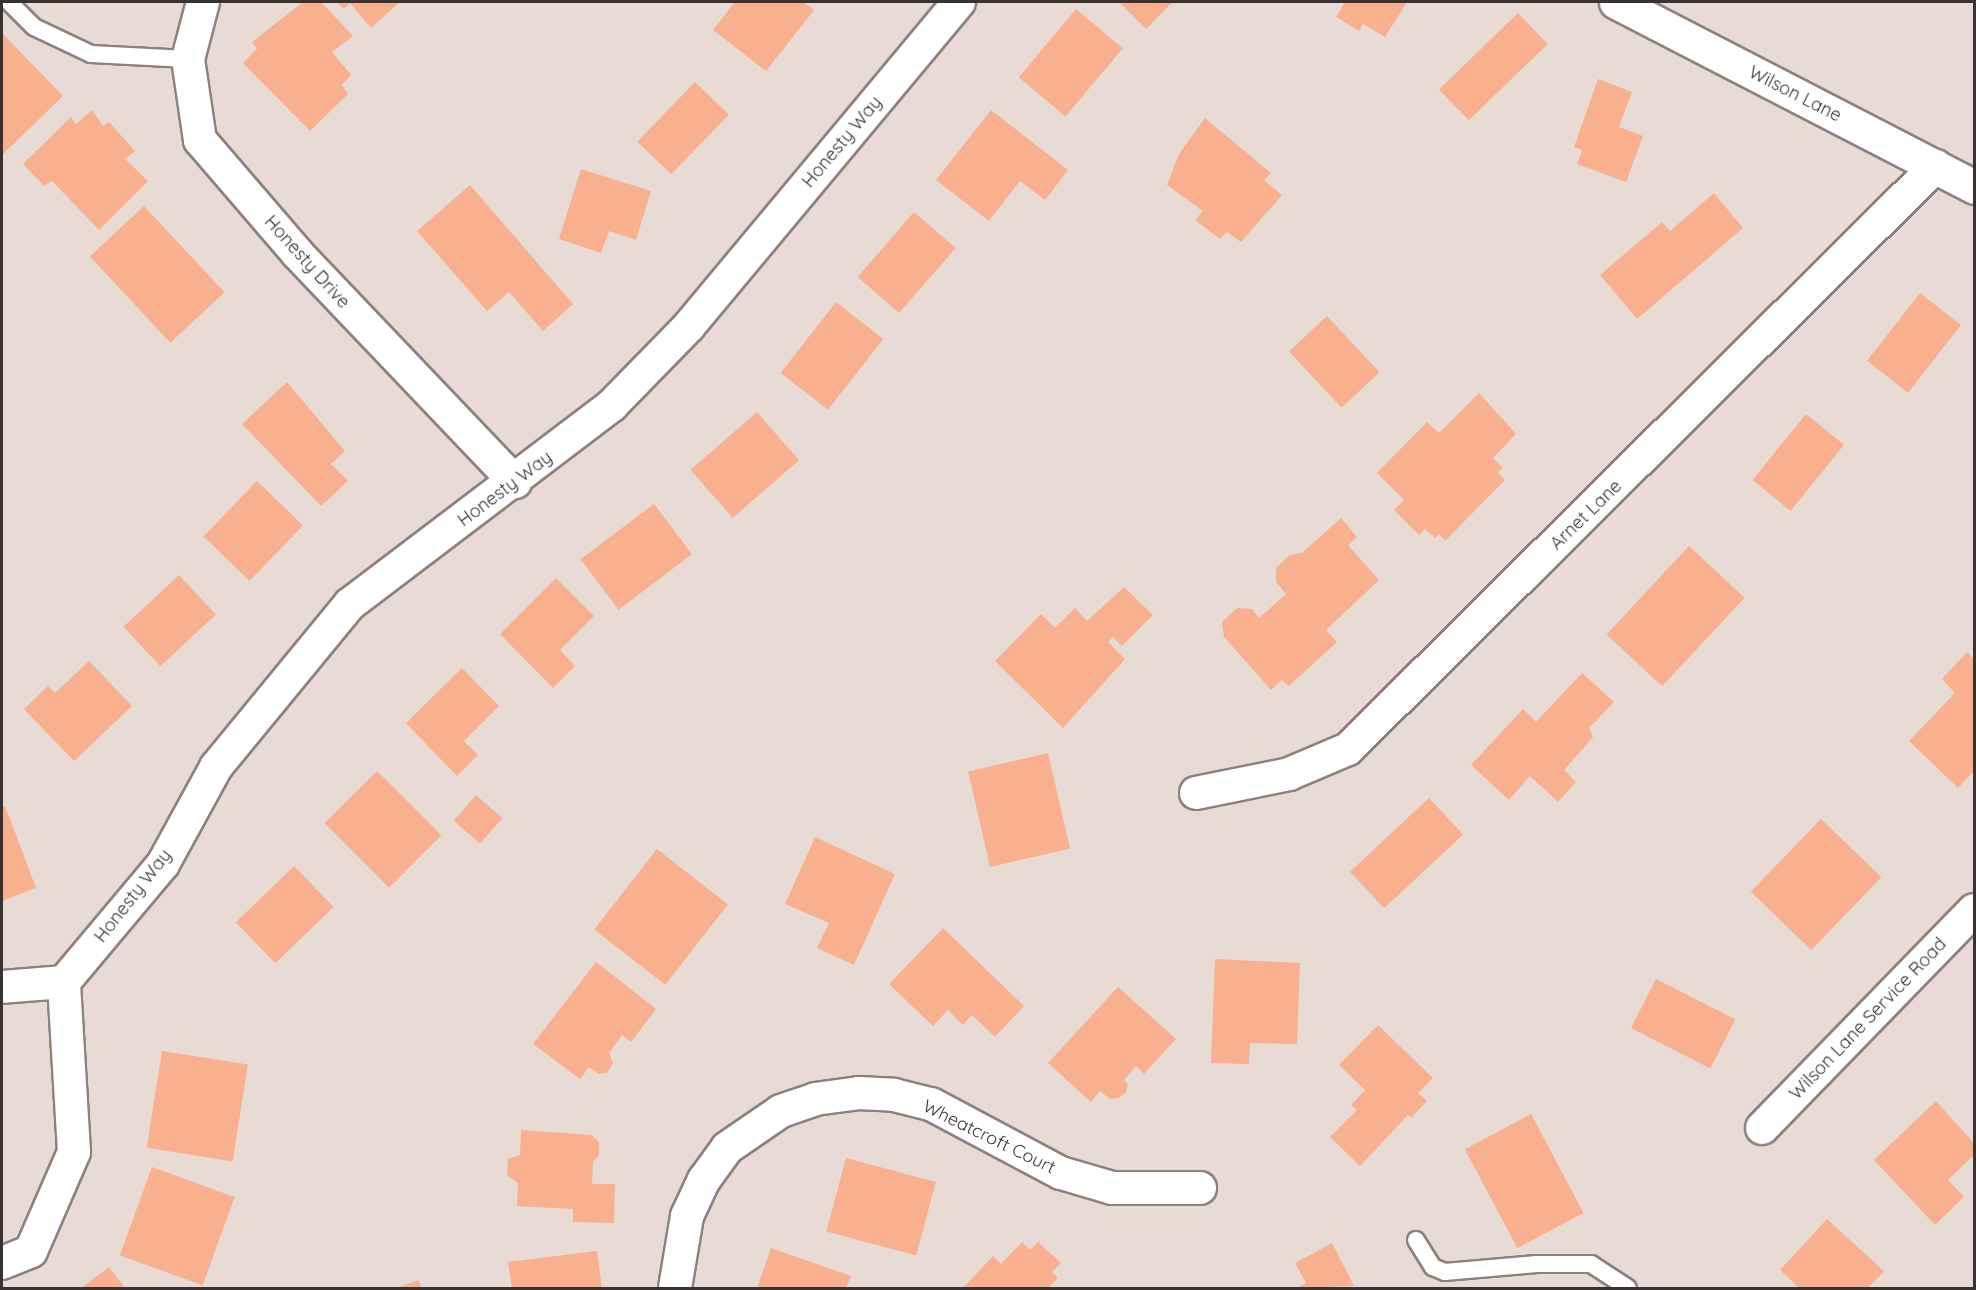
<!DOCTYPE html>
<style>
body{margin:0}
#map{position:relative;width:1976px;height:1290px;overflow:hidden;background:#e8dbd5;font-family:Quicksand,sans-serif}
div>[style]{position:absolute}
.building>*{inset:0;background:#f8b08e;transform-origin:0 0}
.roads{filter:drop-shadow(2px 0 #8d817c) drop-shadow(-2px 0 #8d817c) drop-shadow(0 2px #8d817c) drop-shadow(0 -2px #8d817c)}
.service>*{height:16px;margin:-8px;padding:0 8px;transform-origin:8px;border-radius:8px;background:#fff}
.minor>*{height:32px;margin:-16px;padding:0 16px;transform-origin:16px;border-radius:16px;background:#fff}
.secondary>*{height:33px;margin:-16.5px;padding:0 16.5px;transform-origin:16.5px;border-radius:16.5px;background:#fff}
span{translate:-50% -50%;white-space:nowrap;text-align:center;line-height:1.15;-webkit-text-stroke:5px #fff;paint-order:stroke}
.street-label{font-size:18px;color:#383330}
.frame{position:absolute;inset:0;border:3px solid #383330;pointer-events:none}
</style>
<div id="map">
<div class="building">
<div style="clip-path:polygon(303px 2px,321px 2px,353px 36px,332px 52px,351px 75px,342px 85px,348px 94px,310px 131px,243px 63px,257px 49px,252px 42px)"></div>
<div style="clip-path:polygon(337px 2px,400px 2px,371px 28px,350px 3px,344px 9px)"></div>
<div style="clip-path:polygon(735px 2px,803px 2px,814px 10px,766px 71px,713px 30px)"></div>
<div style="clip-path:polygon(1119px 2px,1173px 2px,1146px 29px)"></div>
<div style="clip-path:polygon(1345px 2px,1407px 2px,1385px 37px,1363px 24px,1359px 31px,1336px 17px)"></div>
<div style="left:1076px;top:9px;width:61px;height:89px;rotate:40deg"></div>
<div style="left:1518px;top:13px;width:43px;height:110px;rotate:46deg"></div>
<div style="clip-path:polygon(2px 33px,63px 96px,2px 155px)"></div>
<div style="clip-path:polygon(1598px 79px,1632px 92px,1619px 127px,1643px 136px,1626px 182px,1577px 164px,1582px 150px,1574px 147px)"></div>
<div style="left:695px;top:82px;width:47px;height:83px;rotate:44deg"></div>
<div style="clip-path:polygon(92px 110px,103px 126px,109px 122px,135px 151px,125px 159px,148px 181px,99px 230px,52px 181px,44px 186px,23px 164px,71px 117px,76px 124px)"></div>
<div style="clip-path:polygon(991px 110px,1068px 170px,1045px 200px,1020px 181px,989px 221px,936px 180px)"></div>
<div style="clip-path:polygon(1205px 118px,1271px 173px,1264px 180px,1282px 195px,1241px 242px,1227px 232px,1220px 239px,1195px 220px,1203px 211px,1167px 185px,1179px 154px)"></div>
<div style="clip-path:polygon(581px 169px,651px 191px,636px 240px,609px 231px,601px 253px,559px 239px)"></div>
<div style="clip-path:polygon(470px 185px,573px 304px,543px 331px,509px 292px,487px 311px,417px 231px)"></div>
<div style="clip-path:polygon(1714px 193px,1743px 228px,1637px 319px,1600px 275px,1662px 222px,1670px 231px)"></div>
<div style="left:144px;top:206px;width:118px;height:74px;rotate:47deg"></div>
<div style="left:914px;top:212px;width:55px;height:86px;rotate:41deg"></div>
<div style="left:1920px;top:293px;width:52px;height:86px;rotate:38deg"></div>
<div style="left:836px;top:302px;width:60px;height:90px;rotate:38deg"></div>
<div style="left:1327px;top:316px;width:77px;height:52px;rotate:47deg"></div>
<div style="clip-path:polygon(287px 382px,345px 451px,331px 464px,348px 481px,321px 506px,242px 424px)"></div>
<div style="clip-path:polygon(1479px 393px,1516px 434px,1493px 458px,1503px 468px,1498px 472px,1505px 480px,1445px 541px,1439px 534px,1435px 538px,1425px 529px,1419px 535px,1394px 510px,1404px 500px,1377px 473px,1427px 422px,1439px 433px)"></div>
<div style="left:757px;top:412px;width:64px;height:88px;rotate:49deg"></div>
<div style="left:1806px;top:414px;width:49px;height:85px;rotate:39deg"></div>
<div style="left:257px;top:481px;width:64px;height:77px;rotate:44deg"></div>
<div style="left:654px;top:504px;width:63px;height:92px;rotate:53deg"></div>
<div style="clip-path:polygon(1341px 518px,1357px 537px,1348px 545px,1379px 580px,1326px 630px,1337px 642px,1289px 686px,1282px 680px,1271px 690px,1224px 637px,1222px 622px,1237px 608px,1252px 609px,1259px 618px,1286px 594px,1276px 582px,1276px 568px,1290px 555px,1302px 553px)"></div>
<div style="left:1689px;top:546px;width:76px;height:121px;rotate:43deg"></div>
<div style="left:179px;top:575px;width:54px;height:76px;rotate:47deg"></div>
<div style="clip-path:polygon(556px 578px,594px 616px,560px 650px,575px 666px,553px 688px,500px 634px)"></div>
<div style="clip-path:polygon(1124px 587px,1153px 615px,1122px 646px,1113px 637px,1108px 642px,1125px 659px,1063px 728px,995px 661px,1041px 614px,1055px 628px,1075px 608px,1087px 621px)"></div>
<div style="clip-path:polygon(1967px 652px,1974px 659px,1974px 771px,1958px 788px,1909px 741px,1955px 693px,1942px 679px)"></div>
<div style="clip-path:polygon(89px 661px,132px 706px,74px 761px,24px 709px,48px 686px,55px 693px)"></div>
<div style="clip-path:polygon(462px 668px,499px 706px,464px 741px,478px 755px,457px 776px,406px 723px)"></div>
<div style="clip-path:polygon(1582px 673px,1614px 702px,1589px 728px,1593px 737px,1564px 770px,1576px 782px,1558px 802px,1530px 776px,1509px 800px,1471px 765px,1523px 709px,1536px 722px)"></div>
<div style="left:1048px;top:753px;width:98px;height:82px;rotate:77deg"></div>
<div style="left:377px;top:771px;width:91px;height:74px;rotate:45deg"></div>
<div style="left:476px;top:795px;width:35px;height:34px;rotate:41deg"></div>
<div style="left:1429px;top:798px;width:50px;height:108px;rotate:47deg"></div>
<div style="clip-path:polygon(5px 806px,36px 888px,2px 901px,2px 808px)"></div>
<div style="left:1821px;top:819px;width:84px;height:101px;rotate:44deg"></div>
<div style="clip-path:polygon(815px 837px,895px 874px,854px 965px,817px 948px,829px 923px,785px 904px)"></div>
<div style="left:657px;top:849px;width:90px;height:102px;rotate:38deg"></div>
<div style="left:294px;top:866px;width:57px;height:81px;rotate:46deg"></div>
<div style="clip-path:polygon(943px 928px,1024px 1006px,995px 1037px,972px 1015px,963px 1025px,948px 1010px,933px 1026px,889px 984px)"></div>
<div style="clip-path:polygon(1215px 959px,1300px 963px,1297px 1044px,1250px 1043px,1249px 1064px,1211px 1063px)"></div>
<div style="clip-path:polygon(596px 962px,656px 1009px,631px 1042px,622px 1035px,609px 1053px,613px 1063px,607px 1073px,599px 1074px,589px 1067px,580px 1079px,533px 1044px)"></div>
<div style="left:1656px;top:979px;width:89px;height:55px;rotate:27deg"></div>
<div style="clip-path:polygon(1118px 987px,1176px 1039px,1144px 1074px,1136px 1066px,1124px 1080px,1128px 1084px,1126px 1092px,1119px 1098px,1110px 1099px,1100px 1091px,1091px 1102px,1048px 1063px)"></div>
<div style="clip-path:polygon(1378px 1025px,1433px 1078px,1418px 1093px,1427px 1101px,1411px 1118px,1408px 1115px,1360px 1166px,1330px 1137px,1357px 1110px,1351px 1105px,1365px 1090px,1339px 1065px)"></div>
<div style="left:162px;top:1051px;width:87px;height:98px;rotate:9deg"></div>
<div style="clip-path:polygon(1936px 1101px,1974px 1143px,1974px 1155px,1948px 1180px,1964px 1197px,1935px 1225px,1874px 1160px)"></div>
<div style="left:1531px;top:1114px;width:112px;height:75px;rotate:62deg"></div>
<div style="clip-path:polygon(521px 1130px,592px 1135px,599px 1142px,599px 1155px,593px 1162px,592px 1184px,615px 1184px,614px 1223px,573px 1222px,573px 1209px,517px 1206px,518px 1183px,507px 1175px,508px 1159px,520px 1155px)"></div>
<div style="left:846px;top:1158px;width:93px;height:76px;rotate:15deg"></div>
<div style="left:152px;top:1167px;width:88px;height:94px;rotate:20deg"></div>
<div style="clip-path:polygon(1827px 1219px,1884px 1271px,1868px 1288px,1799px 1288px,1780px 1270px)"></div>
<div style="clip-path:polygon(1022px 1242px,1030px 1250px,1038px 1242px,1061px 1263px,1052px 1272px,1058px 1278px,1048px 1288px,963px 1288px,993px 1256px,1001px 1264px)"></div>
<div style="clip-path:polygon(1332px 1243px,1354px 1286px,1297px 1288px,1306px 1283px,1295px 1263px)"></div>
<div style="clip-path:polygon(771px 1248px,851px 1276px,846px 1288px,757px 1288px)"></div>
<div style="clip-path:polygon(597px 1251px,602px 1288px,512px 1288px,508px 1262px)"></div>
<div style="clip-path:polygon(109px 1267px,125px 1288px,81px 1288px)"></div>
<div style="clip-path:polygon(418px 1280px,422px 1288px,397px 1288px)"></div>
</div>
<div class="roads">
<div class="service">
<div style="left:9px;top:2px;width:35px;rotate:45deg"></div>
<div style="left:34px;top:27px;width:63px;rotate:25.3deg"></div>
<div style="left:91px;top:54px;width:97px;rotate:3deg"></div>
<div style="left:1416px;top:1240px;width:32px;rotate:58deg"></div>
<div style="left:1433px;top:1267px;width:13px;rotate:23deg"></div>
<div style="left:1445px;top:1272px;width:92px;rotate:-5deg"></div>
<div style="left:1537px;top:1264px;width:54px"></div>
<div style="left:1591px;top:1264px;width:44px;rotate:33deg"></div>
</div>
<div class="minor">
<div style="left:203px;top:2px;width:59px;rotate:104.7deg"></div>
<div style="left:188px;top:59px;width:82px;rotate:81.6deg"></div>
<div style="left:200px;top:140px;width:150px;rotate:49.3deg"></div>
<div style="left:298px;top:254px;width:315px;rotate:46.4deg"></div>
<div style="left:1196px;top:793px;width:95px;rotate:-11.5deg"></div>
<div style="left:1289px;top:774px;width:64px;rotate:-23deg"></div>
<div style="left:1348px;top:749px;width:828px;rotate:-44.76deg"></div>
<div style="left:2px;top:987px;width:62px;rotate:-4.6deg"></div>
<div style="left:1762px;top:1128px;width:304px;rotate:-45.8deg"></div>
<div style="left:2px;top:1263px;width:31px;rotate:-22deg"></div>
<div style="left:31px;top:1251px;width:108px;rotate:-66.5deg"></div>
<div style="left:74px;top:1152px;width:170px;rotate:-93.4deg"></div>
<div style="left:64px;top:982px;width:154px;rotate:-50deg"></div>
<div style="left:163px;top:864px;width:111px;rotate:-61.3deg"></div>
<div style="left:216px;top:767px;width:211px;rotate:-50.6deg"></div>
<div style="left:350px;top:604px;width:329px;rotate:-37.2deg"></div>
<div style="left:612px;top:405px;width:110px;rotate:-45.7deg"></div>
<div style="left:689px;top:326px;width:422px;rotate:-50.2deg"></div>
<div style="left:675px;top:1288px;width:73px;rotate:-80.5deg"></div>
<div style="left:687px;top:1216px;width:40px;rotate:-65deg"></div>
<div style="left:704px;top:1180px;width:39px;rotate:-54deg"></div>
<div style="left:727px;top:1148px;width:65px;rotate:-34.4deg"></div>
<div style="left:781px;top:1111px;width:36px;rotate:-19deg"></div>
<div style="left:815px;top:1099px;width:44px;rotate:-7.8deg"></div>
<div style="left:859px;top:1093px;width:35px;rotate:3deg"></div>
<div style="left:894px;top:1095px;width:38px;rotate:14deg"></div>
<div style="left:931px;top:1104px;width:147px;rotate:28deg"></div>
<div style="left:1061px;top:1173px;width:53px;rotate:16.4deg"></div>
<div style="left:1112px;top:1188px;width:88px"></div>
</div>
<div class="secondary">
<div style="left:1616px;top:2px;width:403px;rotate:27.3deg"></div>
</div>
</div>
<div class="street-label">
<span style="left:1795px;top:94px;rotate:27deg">Wilson Lane</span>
<span style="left:842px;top:142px;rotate:-50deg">Honesty Way</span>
<span style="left:307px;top:262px;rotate:48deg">Honesty Drive</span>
<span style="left:505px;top:489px;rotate:-37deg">Honesty Way</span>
<span style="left:1586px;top:515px;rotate:-44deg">Arnet Lane</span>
<span style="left:133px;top:896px;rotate:-52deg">Honesty Way</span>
<span style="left:1868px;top:1019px;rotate:-46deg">Wilson Lane Service Road</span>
<span style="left:989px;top:1137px;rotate:26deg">Wheatcroft Court</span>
</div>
<div class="frame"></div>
</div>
